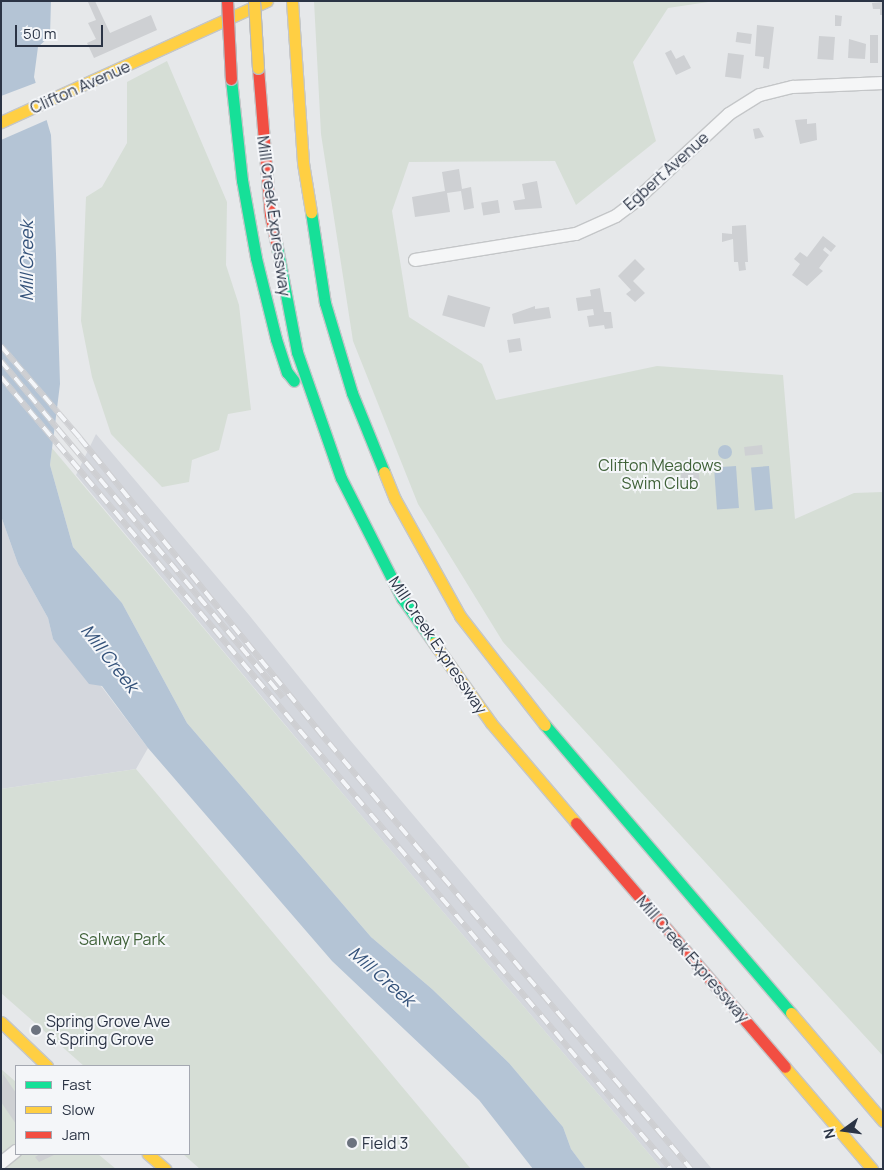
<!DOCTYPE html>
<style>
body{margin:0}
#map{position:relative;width:884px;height:1170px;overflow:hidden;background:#e6e8ea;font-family:Manrope,sans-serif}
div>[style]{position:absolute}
.built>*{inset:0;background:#d4d7dd}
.green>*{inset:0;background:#d6ded6}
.water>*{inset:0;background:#b4c4d5;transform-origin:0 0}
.round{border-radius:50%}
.pier>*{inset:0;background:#e6e8ea}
.building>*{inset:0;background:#ced0d3;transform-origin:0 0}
.roads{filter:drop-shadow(1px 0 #c4c6c8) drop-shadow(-1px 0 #c4c6c8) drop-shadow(0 1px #c4c6c8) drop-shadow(0 -1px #c4c6c8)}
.street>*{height:12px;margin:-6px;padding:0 6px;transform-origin:6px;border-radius:6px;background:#f5f6f7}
.fast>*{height:11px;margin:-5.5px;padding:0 5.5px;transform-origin:5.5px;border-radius:5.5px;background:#16e098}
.slow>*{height:11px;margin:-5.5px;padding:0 5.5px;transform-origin:5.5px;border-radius:5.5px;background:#ffcf43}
.jam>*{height:11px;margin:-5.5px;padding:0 5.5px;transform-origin:5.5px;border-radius:5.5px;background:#f24e42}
.rail>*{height:5.5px;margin-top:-2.75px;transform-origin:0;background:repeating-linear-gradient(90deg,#f4f6f9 0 11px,#cecfd2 0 22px);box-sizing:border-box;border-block:1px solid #cecfd2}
.bridges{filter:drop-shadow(1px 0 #b8bbbf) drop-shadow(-1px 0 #b8bbbf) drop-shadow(0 1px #b8bbbf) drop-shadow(0 -1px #b8bbbf)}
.slow-bridge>*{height:11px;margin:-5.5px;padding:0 5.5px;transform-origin:5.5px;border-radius:5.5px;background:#ffcf43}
.jam-bridge>*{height:11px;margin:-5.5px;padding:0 5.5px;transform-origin:5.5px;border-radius:5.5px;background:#f24e42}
.dots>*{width:14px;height:14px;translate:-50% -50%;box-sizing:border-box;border:2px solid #f4f6f9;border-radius:50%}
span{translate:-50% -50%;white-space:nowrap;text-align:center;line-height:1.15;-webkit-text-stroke:4px #f4f6f9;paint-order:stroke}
.street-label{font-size:16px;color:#2b3445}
.park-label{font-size:16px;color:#3f6138}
.poi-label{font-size:16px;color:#2b3445}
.left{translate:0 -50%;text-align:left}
.water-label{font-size:18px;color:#34527a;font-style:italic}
.frame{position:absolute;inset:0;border:2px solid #2b3445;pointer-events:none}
.legend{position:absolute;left:15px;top:1065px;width:175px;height:90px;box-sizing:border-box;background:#f4f6f9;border:1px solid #a4a8b1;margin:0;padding:6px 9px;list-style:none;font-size:15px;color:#2b3445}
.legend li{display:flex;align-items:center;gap:10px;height:25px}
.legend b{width:25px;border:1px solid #a4a8b1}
.north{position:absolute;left:819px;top:1105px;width:50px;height:50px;-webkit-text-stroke:4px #f4f6f9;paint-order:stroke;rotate:256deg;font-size:14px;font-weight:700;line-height:20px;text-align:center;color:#2b3445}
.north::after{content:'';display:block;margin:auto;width:18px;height:22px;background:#2b3445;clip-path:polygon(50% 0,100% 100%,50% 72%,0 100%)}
.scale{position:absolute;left:15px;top:25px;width:88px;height:22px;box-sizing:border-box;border:2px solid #2b3445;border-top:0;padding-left:6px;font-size:15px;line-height:18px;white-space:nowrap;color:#2b3445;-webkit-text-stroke:4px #f4f6f9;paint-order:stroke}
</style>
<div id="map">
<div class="built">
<div style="clip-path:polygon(96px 434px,249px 615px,350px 740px,712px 1169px,662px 1169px,359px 813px,76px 475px)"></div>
<div style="clip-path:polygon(1px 516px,18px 564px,48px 618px,53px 639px,101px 686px,148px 748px,136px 769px,1px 789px)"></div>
</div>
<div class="green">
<div style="clip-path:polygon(314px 1px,715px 1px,668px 8px,633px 62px,656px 141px,576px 205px,555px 161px,409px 162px,392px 211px,409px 317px,482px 364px,496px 400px,657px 366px,783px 375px,795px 519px,854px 493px,883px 492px,883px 1056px,503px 642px,418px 504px,353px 341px,321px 134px)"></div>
<div style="clip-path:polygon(167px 61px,227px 202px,226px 265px,239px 305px,251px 410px,228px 414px,219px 450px,192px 460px,189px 482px,162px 487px,111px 434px,92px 377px,81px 321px,86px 197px,102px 187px,127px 143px,127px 82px)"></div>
<div style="clip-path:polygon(52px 448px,359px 813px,662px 1169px,586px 1169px,571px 1149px,563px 1127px,509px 1063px,432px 989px,371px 937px,187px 723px,122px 603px,73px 547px,50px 465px)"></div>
<div style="clip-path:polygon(136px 769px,471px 1169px,200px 1169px,183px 1154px,189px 1154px,189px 1066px,84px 1066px,1px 993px,1px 789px)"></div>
<div style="clip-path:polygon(1px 1069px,16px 1082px,16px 1154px,98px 1154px,116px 1169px,1px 1169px)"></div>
</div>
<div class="water">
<div style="clip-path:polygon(1px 1px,51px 1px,50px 36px,38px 47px,34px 77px,51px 135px,56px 254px,60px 384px,50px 465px,73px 547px,122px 603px,187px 723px,371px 937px,432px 989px,509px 1063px,563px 1127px,571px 1149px,586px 1169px,533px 1169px,479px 1100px,332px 961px,148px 748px,102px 686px,89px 684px,53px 639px,48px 618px,18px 564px,1px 516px)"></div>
<div class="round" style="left:718px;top:445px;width:14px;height:14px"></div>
<div style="left:736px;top:466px;width:42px;height:22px;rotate:86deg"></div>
<div style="left:769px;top:466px;width:43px;height:18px;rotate:85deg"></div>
</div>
<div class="pier">
<div style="clip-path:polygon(38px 82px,49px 119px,1px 140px,1px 96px)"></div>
</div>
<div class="building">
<div style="clip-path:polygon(95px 1px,110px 33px,151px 15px,157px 30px,94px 58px,87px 43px,96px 39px,88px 23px,96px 20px,88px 2px)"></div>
<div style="clip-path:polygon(883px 2px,883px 15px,880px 15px,880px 9px,873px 9px,872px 3px)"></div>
<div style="clip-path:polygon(835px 15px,842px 16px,841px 26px,835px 26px)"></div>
<div style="clip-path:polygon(757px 25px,774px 27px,769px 69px,763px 68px,764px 57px,755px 56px)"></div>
<div style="left:737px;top:32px;width:15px;height:10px;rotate:8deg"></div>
<div style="left:870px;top:35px;width:8px;height:28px"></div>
<div style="left:819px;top:36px;width:16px;height:23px;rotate:4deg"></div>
<div style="clip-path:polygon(849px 39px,866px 44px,865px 59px,848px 58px)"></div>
<div style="clip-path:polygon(671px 50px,676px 59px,684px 55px,691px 68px,676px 75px,665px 53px)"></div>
<div style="left:728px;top:53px;width:16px;height:24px;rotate:7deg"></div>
<div style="clip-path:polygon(807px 119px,807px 124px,816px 123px,817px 140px,800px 144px,795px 120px)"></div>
<div style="clip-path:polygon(759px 128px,764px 137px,755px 139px,753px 129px)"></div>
<div style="clip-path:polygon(459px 169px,462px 189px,471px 187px,474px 208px,464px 210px,461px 191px,447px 193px,450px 212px,415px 217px,412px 197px,445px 191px,442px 172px)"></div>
<div style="clip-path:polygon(537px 181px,542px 208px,515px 210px,513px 201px,525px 199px,522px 184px)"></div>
<div style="left:498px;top:200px;width:13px;height:17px;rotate:81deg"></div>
<div style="clip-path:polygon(746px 225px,748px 262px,745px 262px,746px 270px,739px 271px,738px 262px,734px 262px,733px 239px,722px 242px,722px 233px,732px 234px,732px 226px)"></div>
<div style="clip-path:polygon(823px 236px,836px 246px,831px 252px,825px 247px,823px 250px,829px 255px,819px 268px,823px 271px,807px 286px,792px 275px,800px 264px,794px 259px,800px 252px,807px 257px)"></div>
<div style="clip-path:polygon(635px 259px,645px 269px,633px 281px,645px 293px,635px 302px,626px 294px,631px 290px,618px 276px)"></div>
<div style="clip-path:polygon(600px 288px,604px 312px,611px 312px,613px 328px,605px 329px,604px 325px,589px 327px,587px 316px,594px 315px,593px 309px,578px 311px,576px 298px,591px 296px,590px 290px)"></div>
<div style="left:448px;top:295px;width:44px;height:21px;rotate:16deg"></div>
<div style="clip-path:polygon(535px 306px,535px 309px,549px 307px,551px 318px,514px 324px,512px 314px)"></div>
<div style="left:520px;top:338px;width:13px;height:13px;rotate:81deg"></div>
<div style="left:762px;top:445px;width:9px;height:18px;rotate:84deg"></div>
<div style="left:698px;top:463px;width:21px;height:18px;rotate:85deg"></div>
<div style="clip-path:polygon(3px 1074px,16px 1093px,16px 1124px,1px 1102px)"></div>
<div style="clip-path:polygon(40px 1154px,56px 1154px,39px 1162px,35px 1157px)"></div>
</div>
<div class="roads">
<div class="street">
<div style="left:415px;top:260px;width:163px;rotate:-9.2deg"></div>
<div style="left:576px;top:234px;width:44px;rotate:-24.2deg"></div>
<div style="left:616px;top:216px;width:21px;rotate:-37deg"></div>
<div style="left:633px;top:203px;width:131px;rotate:-42.8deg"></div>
<div style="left:729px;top:114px;width:36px;rotate:-32deg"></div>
<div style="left:760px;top:95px;width:34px;rotate:-14deg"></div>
<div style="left:793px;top:87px;width:90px;rotate:-2.5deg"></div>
<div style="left:1px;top:1163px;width:19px;rotate:-39deg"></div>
</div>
<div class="fast">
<div style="left:231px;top:79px;width:102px;rotate:83.8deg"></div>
<div style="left:242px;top:180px;width:79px;rotate:79.8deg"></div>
<div style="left:256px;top:258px;width:83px;rotate:76.1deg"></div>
<div style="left:276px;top:339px;width:35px;rotate:72deg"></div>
<div style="left:287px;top:372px;width:11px;rotate:52deg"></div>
<div style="left:311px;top:212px;width:92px;rotate:81.3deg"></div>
<div style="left:325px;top:303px;width:94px;rotate:73.3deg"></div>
<div style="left:352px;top:393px;width:85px;rotate:67.9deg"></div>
<div style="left:276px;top:242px;width:112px;rotate:79.2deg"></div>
<div style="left:297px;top:352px;width:133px;rotate:70.8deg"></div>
<div style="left:341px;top:478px;width:135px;rotate:63.1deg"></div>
<div style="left:402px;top:598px;width:55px;rotate:54.6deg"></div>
<div style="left:545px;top:725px;width:379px;rotate:49.5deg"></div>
</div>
<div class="slow">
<div style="left:292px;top:1px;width:162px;rotate:86.1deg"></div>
<div style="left:303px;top:163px;width:50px;rotate:80.7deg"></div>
<div style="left:1px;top:122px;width:292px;rotate:-24.5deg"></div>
<div style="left:384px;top:472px;width:29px;rotate:68deg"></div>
<div style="left:395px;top:499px;width:134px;rotate:60.9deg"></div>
<div style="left:460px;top:616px;width:138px;rotate:52.1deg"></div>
<div style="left:434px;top:643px;width:98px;rotate:54.5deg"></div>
<div style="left:491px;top:723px;width:131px;rotate:49.6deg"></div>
<div style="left:791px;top:1013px;width:142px;rotate:49.6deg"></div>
<div style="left:1px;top:1022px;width:64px;rotate:43.7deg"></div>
<div style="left:785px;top:1067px;width:134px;rotate:49.5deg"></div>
<div style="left:148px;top:1154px;width:23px;rotate:41deg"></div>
</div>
<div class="jam">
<div style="left:258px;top:68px;width:146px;rotate:85.3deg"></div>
<div style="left:270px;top:214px;width:29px;rotate:78deg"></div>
<div style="left:576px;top:823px;width:321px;rotate:49.4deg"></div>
</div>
</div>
<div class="rail">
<div style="left:1px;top:346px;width:121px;rotate:49.3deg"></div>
<div style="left:80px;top:438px;width:394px;rotate:50.8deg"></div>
<div style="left:329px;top:743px;width:559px;rotate:49.64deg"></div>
<div style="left:1px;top:361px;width:439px;rotate:50deg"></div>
<div style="left:1px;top:377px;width:1037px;rotate:49.77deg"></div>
</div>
<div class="bridges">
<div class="slow-bridge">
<div style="left:254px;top:1px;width:67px;rotate:86.6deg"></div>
</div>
<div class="jam-bridge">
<div style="left:227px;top:1px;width:78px;rotate:87.1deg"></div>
</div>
</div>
<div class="dots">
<div style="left:36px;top:1030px;background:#6c737f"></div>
<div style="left:352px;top:1143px;background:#6c737f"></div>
</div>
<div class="street-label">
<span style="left:80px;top:87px;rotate:-24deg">Clifton Avenue</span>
<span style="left:666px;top:171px;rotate:-42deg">Egbert Avenue</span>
<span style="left:274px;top:216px;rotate:82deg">Mill Creek Expressway</span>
<span style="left:438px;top:645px;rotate:56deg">Mill Creek Expressway</span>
<span style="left:693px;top:959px;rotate:49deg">Mill Creek Expressway</span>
</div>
<div class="park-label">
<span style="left:660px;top:474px">Clifton Meadows<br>Swim Club</span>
<span style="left:122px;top:939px">Salway Park</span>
</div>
<div class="poi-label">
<span class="left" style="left:46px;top:1030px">Spring Grove Ave<br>&amp; Spring Grove</span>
<span class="left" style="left:362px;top:1143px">Field 3</span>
</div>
<div class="water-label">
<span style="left:26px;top:261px;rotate:-90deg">Mill Creek</span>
<span style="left:110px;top:658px;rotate:52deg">Mill Creek</span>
<span style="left:382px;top:976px;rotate:41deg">Mill Creek</span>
</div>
<div class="frame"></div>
<ul class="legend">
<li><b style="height:6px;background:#16e098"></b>Fast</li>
<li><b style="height:6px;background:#ffcf43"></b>Slow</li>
<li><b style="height:6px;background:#f24e42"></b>Jam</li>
</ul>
<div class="north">N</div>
<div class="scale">50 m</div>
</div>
